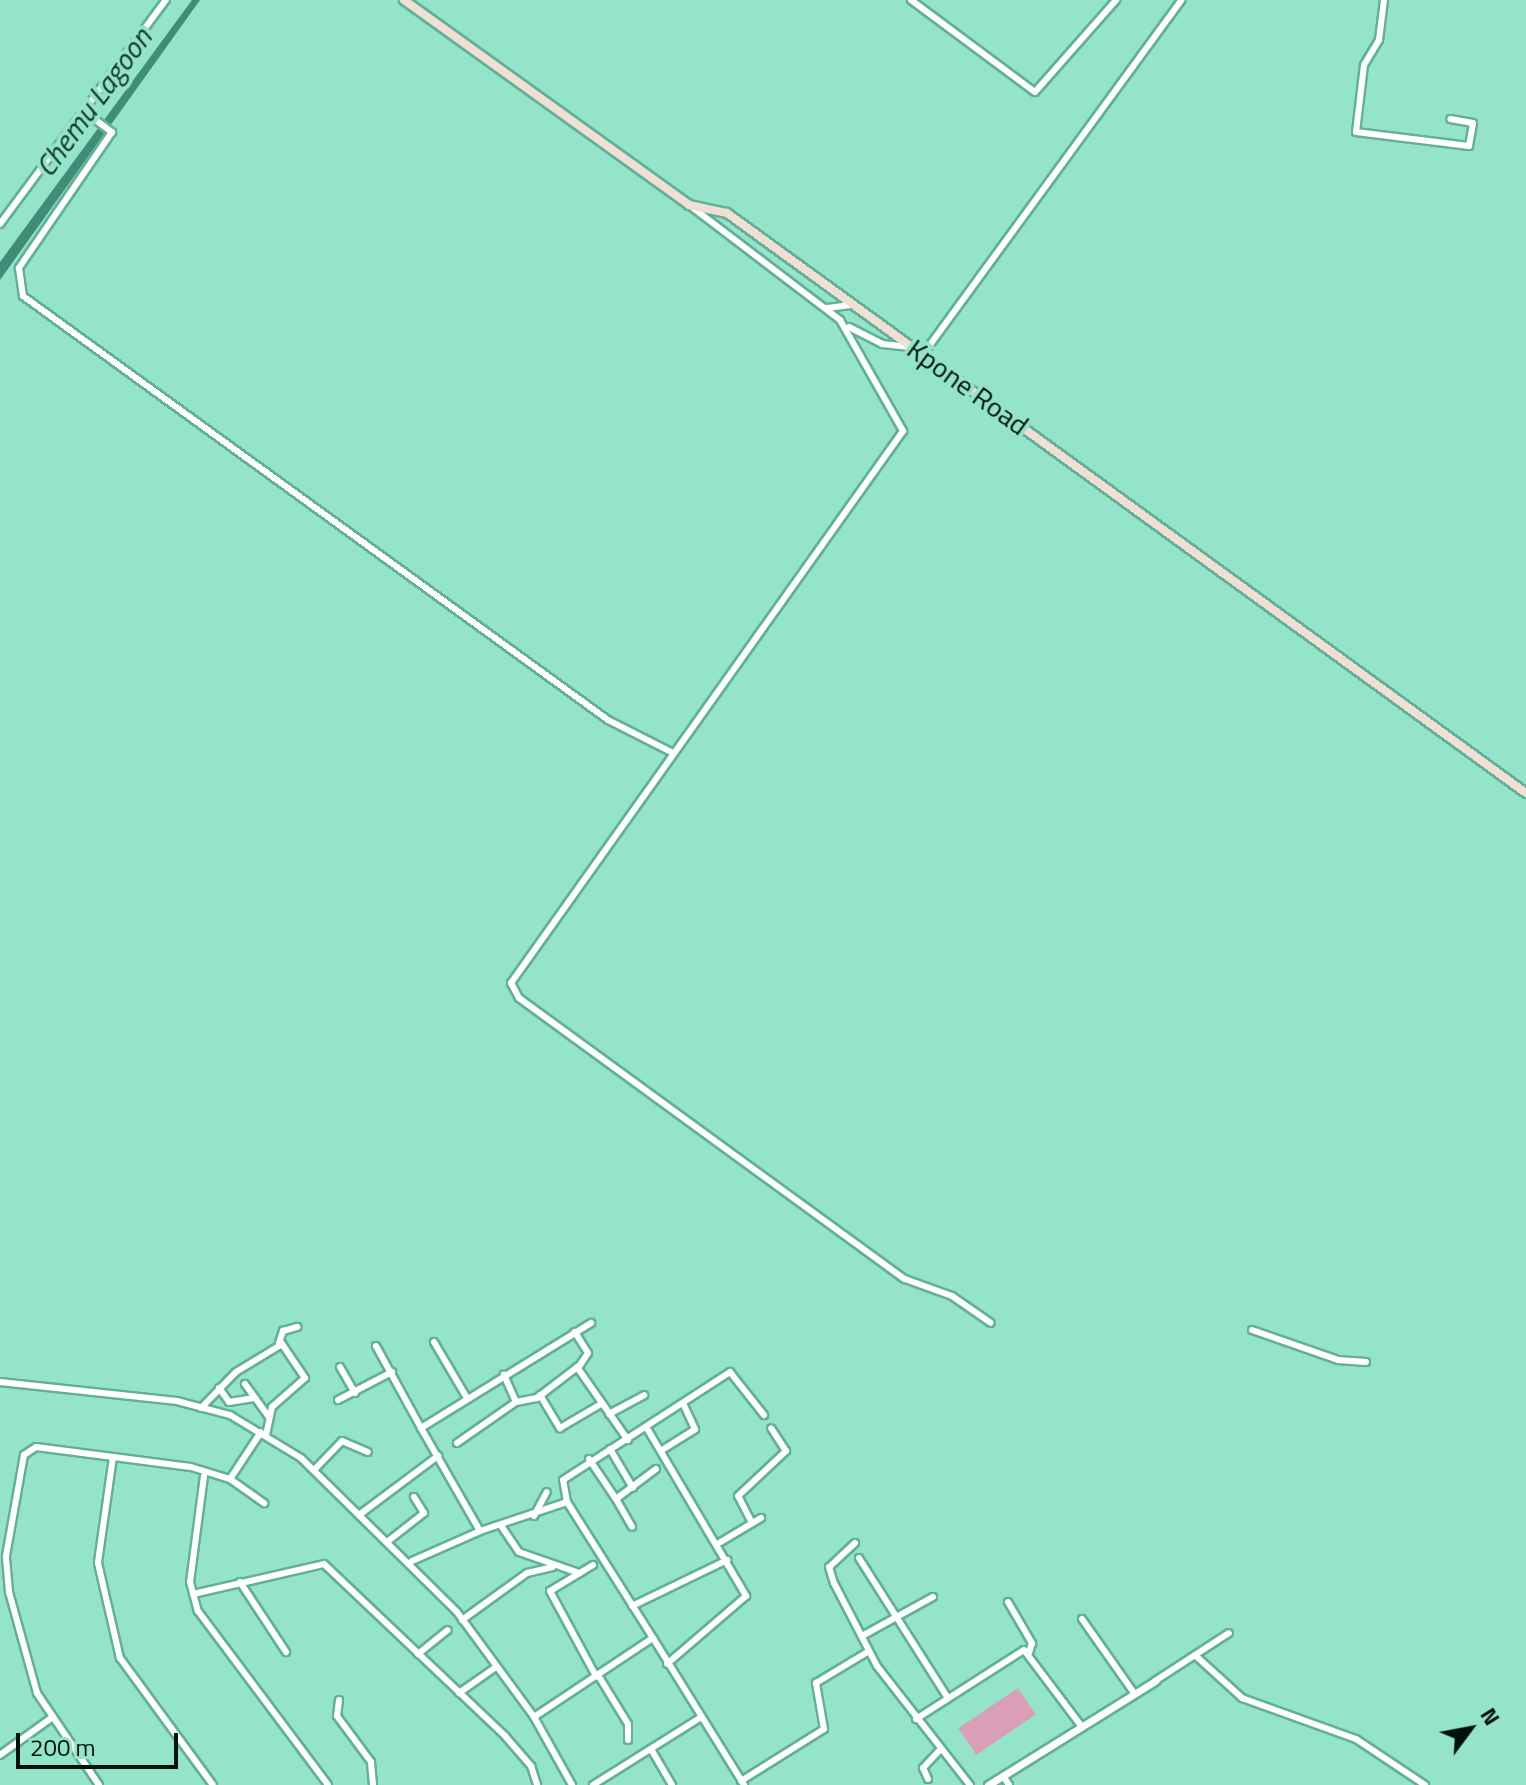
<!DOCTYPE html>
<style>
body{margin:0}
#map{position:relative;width:1526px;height:1785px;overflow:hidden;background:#94e4ca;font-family:"Titillium Web",sans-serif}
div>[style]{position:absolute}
.green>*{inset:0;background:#d99fb8;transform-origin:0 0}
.water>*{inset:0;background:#3f8d76}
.roads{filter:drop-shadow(2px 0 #61b097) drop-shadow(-2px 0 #61b097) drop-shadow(0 2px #61b097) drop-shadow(0 -2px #61b097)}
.minor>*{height:6px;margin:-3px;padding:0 3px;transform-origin:3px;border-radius:3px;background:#fff}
.tertiary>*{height:7px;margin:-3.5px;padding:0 3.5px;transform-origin:3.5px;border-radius:3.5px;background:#fff}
.secondary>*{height:8px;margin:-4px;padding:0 4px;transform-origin:4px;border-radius:4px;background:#f2dfd3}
span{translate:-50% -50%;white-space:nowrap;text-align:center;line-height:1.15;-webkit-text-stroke:8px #94e4ca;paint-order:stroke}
.street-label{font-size:28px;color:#00120c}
.water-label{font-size:30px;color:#14382d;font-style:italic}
.north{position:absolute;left:1430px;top:1689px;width:80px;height:80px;-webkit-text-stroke:6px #94e4ca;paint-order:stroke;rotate:58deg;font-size:22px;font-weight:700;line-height:32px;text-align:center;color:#00120c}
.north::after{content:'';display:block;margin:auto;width:28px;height:36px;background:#00120c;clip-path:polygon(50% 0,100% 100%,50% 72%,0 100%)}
.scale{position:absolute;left:16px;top:1733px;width:162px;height:36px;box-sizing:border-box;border:4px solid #00120c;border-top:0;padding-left:10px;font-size:24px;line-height:28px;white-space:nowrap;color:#00120c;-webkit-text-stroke:6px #94e4ca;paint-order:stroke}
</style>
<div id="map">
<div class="green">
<div style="left:1018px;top:1688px;width:32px;height:72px;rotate:56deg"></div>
</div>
<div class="water">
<div style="clip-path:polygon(192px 0,200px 0,0 280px,0 262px)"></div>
</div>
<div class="roads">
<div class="minor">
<div style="left:911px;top:0;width:154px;rotate:36.6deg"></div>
<div style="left:1035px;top:92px;width:123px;rotate:-48.6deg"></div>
<div style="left:1384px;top:0;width:40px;rotate:97.1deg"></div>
<div style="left:1379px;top:40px;width:29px;rotate:121deg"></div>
<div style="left:1364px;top:65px;width:67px;rotate:96.8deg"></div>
<div style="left:1356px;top:132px;width:114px;rotate:7.1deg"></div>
<div style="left:1469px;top:146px;width:23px;rotate:-80deg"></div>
<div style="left:1473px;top:123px;width:23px;rotate:-170deg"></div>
<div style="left:85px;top:112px;width:34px;rotate:37deg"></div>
<div style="left:112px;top:132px;width:165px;rotate:124.4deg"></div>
<div style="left:19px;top:268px;width:28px;rotate:82deg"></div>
<div style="left:23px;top:296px;width:722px;rotate:35.93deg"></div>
<div style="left:608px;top:720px;width:73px;rotate:26.9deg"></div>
<div style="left:693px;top:208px;width:185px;rotate:37.3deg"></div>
<div style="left:840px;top:320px;width:128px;rotate:60.4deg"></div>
<div style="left:903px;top:431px;width:677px;rotate:125.38deg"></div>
<div style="left:511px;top:983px;width:17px;rotate:62deg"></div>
<div style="left:519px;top:998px;width:477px;rotate:36.1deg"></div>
<div style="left:905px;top:1279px;width:50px;rotate:19.9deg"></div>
<div style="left:952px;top:1296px;width:47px;rotate:34.7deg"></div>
<div style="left:0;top:224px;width:279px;rotate:-53.5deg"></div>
<div style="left:827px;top:308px;width:24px;rotate:-7deg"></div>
<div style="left:849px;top:327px;width:37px;rotate:27deg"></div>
<div style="left:882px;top:344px;width:31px;rotate:6deg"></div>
<div style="left:924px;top:353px;width:437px;rotate:-53.9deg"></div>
<div style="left:1252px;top:1330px;width:91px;rotate:19.2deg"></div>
<div style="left:1338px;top:1360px;width:28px;rotate:4deg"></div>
<div style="left:434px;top:1342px;width:65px;rotate:59.5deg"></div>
<div style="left:279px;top:1343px;width:13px;rotate:-72deg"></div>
<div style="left:283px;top:1331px;width:15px;rotate:-16deg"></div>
<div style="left:376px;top:1346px;width:94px;rotate:61.2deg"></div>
<div style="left:340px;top:1367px;width:30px;rotate:60deg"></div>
<div style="left:577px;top:1367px;width:89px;rotate:55.1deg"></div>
<div style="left:0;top:1382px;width:178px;rotate:6.1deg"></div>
<div style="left:177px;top:1401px;width:55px;rotate:14.8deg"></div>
<div style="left:230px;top:1415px;width:83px;rotate:31.2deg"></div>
<div style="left:301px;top:1458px;width:219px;rotate:44.6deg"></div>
<div style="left:457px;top:1612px;width:130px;rotate:53.7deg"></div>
<div style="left:534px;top:1717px;width:78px;rotate:60.8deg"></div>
<div style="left:245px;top:1384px;width:41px;rotate:54deg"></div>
<div style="left:219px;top:1388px;width:17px;rotate:54deg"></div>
<div style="left:229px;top:1402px;width:24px;rotate:-9deg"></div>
<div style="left:540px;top:1395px;width:39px;rotate:59deg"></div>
<div style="left:560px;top:1428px;width:48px;rotate:-30.3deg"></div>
<div style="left:338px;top:1400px;width:61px;rotate:-27.4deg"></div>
<div style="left:516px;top:1402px;width:21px;rotate:-11deg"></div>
<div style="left:537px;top:1398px;width:54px;rotate:-37.5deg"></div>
<div style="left:580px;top:1365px;width:14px;rotate:-56deg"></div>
<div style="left:588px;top:1353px;width:25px;rotate:-122deg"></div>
<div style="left:201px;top:1408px;width:50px;rotate:-45.8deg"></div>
<div style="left:236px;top:1372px;width:54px;rotate:-31.3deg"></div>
<div style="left:282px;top:1344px;width:41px;rotate:55.9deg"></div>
<div style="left:305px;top:1378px;width:44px;rotate:138.7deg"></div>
<div style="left:272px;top:1407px;width:29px;rotate:102deg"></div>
<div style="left:609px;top:1414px;width:40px;rotate:-28deg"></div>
<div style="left:648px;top:1430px;width:193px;rotate:59.4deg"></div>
<div style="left:746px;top:1596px;width:104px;rotate:139.3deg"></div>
<div style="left:457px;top:1443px;width:72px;rotate:-34.8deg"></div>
<div style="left:516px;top:1402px;width:30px;rotate:-114deg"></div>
<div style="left:610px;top:1449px;width:45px;rotate:59.5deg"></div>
<div style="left:662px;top:1450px;width:39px;rotate:-32deg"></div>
<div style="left:695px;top:1429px;width:26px;rotate:-115deg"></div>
<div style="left:113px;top:1457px;width:107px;rotate:98.1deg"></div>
<div style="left:98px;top:1563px;width:98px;rotate:77deg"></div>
<div style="left:120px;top:1658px;width:157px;rotate:53.8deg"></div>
<div style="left:589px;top:1459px;width:48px;rotate:56deg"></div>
<div style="left:616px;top:1499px;width:50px;rotate:-36.9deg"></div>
<div style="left:314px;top:1470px;width:40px;rotate:-46deg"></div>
<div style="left:342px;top:1441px;width:28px;rotate:23deg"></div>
<div style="left:204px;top:1476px;width:107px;rotate:97.5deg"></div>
<div style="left:190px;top:1582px;width:30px;rotate:75deg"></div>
<div style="left:198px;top:1611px;width:217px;rotate:53.2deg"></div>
<div style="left:230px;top:1479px;width:56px;rotate:-56.6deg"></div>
<div style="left:616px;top:1499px;width:32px;rotate:60deg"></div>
<div style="left:359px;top:1515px;width:99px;rotate:-36.8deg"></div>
<div style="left:534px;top:1516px;width:27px;rotate:-62deg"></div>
<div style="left:752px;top:1523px;width:30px;rotate:-117deg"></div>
<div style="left:738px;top:1496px;width:66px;rotate:-43.2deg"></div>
<div style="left:786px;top:1451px;width:27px;rotate:-123deg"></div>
<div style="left:502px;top:1527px;width:30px;rotate:56deg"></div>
<div style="left:519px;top:1552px;width:64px;rotate:19.3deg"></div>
<div style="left:480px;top:1531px;width:92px;rotate:-18.4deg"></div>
<div style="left:387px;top:1542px;width:47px;rotate:-38.1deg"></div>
<div style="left:424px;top:1513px;width:19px;rotate:-122deg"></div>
<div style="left:719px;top:1543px;width:49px;rotate:-30.8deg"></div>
<div style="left:855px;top:1543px;width:35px;rotate:137deg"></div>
<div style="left:829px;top:1567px;width:17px;rotate:73deg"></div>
<div style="left:834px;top:1583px;width:93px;rotate:62.6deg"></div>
<div style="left:877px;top:1666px;width:151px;rotate:52deg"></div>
<div style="left:859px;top:1558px;width:166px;rotate:57.6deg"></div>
<div style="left:412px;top:1561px;width:74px;rotate:-23.8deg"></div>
<div style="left:480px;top:1531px;width:119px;rotate:-119.8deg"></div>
<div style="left:421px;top:1428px;width:200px;rotate:-31.7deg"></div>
<div style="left:593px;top:1565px;width:50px;rotate:148.8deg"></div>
<div style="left:550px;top:1591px;width:97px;rotate:61.6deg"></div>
<div style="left:240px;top:1582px;width:84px;rotate:56.7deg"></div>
<div style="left:193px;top:1594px;width:134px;rotate:-12.9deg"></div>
<div style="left:324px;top:1564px;width:250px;rotate:43.5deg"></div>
<div style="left:505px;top:1736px;width:40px;rotate:49deg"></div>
<div style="left:531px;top:1766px;width:20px;rotate:72deg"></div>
<div style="left:1008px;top:1602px;width:48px;rotate:59.7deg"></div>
<div style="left:1032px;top:1643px;width:10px;rotate:107deg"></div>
<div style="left:632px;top:1606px;width:106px;rotate:-25.8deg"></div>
<div style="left:1082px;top:1619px;width:90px;rotate:54.9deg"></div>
<div style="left:462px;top:1620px;width:80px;rotate:-35.9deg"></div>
<div style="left:527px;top:1573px;width:26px;rotate:-13deg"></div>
<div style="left:862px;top:1636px;width:81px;rotate:-28.8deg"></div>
<div style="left:653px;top:1638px;width:161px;rotate:-122.3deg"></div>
<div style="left:567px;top:1502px;width:22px;rotate:-100deg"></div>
<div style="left:563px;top:1480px;width:199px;rotate:-32.9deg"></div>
<div style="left:730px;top:1372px;width:55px;rotate:51.7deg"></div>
<div style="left:418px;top:1654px;width:38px;rotate:-39deg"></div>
<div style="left:1197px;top:1657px;width:61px;rotate:42.3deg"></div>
<div style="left:1242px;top:1698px;width:121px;rotate:19.8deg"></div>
<div style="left:1356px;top:1739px;width:83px;rotate:33.7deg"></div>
<div style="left:598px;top:1675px;width:57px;rotate:58.5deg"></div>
<div style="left:628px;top:1724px;width:16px;rotate:90deg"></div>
<div style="left:1155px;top:1681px;width:88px;rotate:-33deg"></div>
<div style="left:459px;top:1693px;width:45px;rotate:-35.1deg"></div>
<div style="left:339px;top:1700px;width:16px;rotate:97deg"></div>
<div style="left:337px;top:1716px;width:57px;rotate:53.5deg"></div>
<div style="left:371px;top:1762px;width:23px;rotate:85deg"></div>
<div style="left:534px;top:1717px;width:143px;rotate:-33.6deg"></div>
<div style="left:653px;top:1638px;width:173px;rotate:58.2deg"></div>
<div style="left:916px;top:1719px;width:128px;rotate:-32.6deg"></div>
<div style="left:1024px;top:1650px;width:96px;rotate:53deg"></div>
<div style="left:651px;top:1749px;width:42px;rotate:59.7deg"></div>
<div style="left:0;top:1755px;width:62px;rotate:-35.8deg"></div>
<div style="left:1003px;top:1776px;width:11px;rotate:56deg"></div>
<div style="left:928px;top:1779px;width:12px;rotate:-114deg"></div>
<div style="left:923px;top:1768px;width:25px;rotate:-47deg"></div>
<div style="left:741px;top:1781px;width:98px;rotate:-32.1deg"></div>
<div style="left:824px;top:1729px;width:47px;rotate:-99.9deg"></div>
<div style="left:816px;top:1683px;width:62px;rotate:-31.1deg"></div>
<div style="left:99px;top:1785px;width:111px;rotate:-124deg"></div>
<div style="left:37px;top:1693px;width:105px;rotate:-105.5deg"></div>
<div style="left:9px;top:1592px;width:36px;rotate:-95deg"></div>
<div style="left:6px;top:1556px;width:103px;rotate:-79.9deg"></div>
<div style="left:24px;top:1455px;width:14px;rotate:-34deg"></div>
<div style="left:36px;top:1447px;width:156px;rotate:7.4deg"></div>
<div style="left:191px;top:1467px;width:41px;rotate:17.1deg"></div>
<div style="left:230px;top:1479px;width:42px;rotate:35.2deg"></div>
<div style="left:593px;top:1785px;width:126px;rotate:-32.1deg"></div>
</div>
<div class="tertiary">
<div style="left:988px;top:1785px;width:197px;rotate:-31.9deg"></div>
</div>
<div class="secondary">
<div style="left:404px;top:0;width:351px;rotate:35.7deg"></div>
<div style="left:689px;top:205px;width:39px;rotate:12deg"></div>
<div style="left:727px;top:213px;width:987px;rotate:35.98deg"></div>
</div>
</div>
<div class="street-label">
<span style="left:968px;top:387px;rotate:36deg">Kpone Road</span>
</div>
<div class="water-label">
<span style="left:93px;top:102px;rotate:-54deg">Chemu Lagoon</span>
</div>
<div class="north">N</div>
<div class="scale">200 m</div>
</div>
